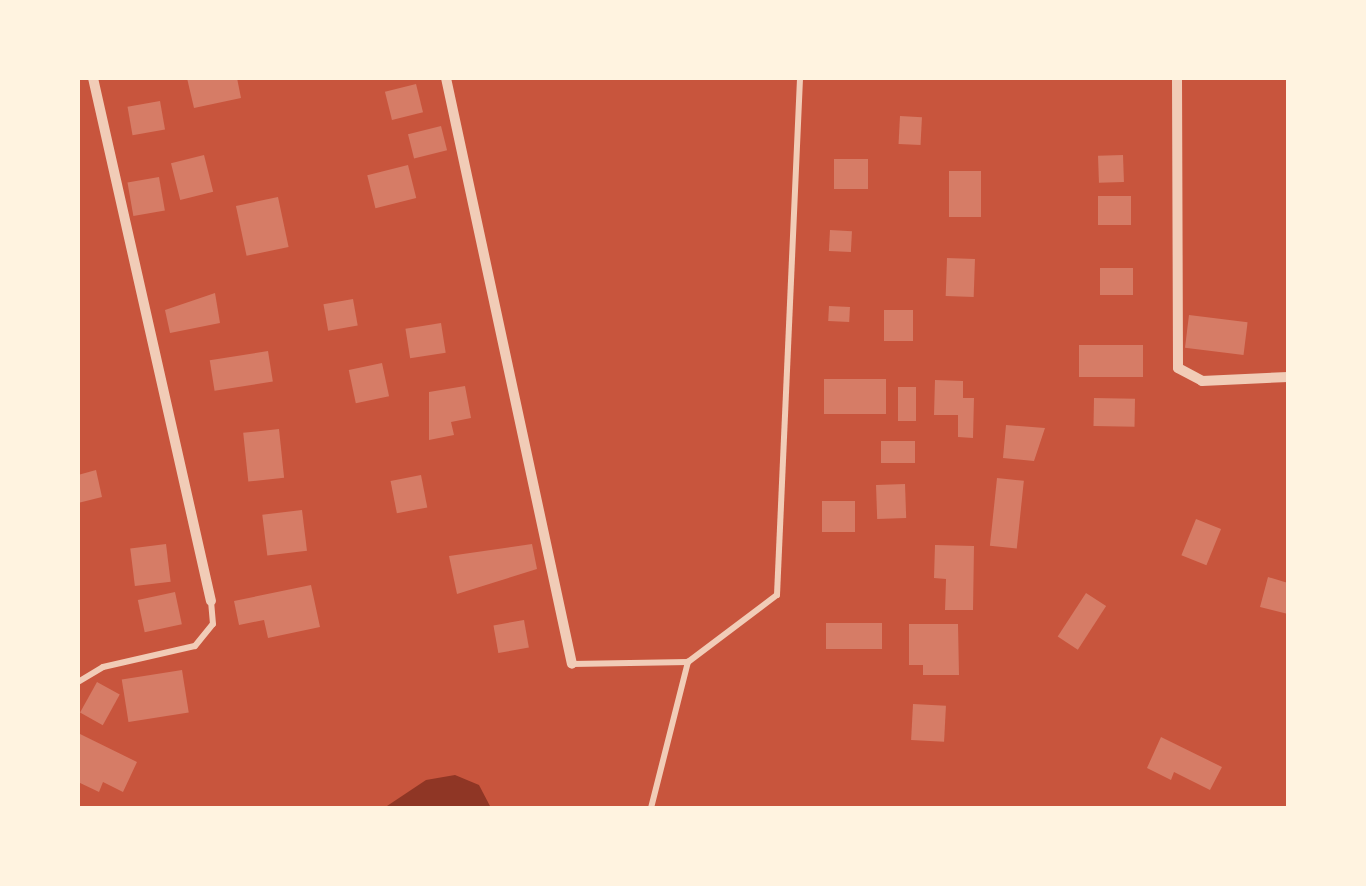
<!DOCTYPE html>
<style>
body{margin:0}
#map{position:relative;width:1366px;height:886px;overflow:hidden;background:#c8553d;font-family:Roboto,sans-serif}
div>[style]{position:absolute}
.water>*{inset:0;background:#8f3625}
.building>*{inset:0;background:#d67c66;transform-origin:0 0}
.service>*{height:6px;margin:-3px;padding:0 3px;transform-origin:3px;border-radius:3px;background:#f1ccb7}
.minor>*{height:10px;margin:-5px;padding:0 5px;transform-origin:5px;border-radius:5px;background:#f1ccb7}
span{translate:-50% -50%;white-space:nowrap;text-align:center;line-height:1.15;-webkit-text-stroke:9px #fff3e0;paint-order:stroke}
.frame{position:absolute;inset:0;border:80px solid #fff3e0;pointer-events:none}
</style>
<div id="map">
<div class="water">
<div style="clip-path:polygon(455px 775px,479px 785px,491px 808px,384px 808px,426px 780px)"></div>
</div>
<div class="building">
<div style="clip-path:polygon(187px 78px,237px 78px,241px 98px,194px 108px)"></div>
<div style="left:416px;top:84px;width:29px;height:32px;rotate:76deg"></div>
<div style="left:160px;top:101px;width:29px;height:33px;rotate:80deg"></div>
<div style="left:900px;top:116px;width:22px;height:28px;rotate:3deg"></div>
<div style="left:441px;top:126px;width:25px;height:34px;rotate:76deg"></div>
<div style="left:204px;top:155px;width:38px;height:34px;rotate:76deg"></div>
<div style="left:1123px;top:155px;width:27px;height:25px;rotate:88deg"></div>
<div style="left:834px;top:159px;width:34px;height:30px"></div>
<div style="left:408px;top:165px;width:34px;height:42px;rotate:76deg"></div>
<div style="left:949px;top:171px;width:32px;height:46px"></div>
<div style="left:159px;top:177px;width:34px;height:32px;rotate:80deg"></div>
<div style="left:1098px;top:196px;width:33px;height:29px"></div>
<div style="left:278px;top:197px;width:51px;height:43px;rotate:78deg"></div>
<div style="left:830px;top:230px;width:22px;height:21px;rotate:3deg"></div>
<div style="left:947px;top:258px;width:28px;height:38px;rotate:2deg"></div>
<div style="left:1133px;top:268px;width:27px;height:33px;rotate:90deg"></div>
<div style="clip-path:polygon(215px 293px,220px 323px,170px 333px,165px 310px)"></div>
<div style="left:353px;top:299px;width:27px;height:30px;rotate:80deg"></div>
<div style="left:829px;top:306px;width:21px;height:15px;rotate:3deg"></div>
<div style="left:884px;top:310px;width:29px;height:31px"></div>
<div style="left:1189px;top:315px;width:59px;height:33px;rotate:7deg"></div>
<div style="left:441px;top:323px;width:30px;height:36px;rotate:81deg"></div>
<div style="left:1143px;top:345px;width:32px;height:64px;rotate:90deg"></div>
<div style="left:268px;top:351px;width:31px;height:59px;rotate:81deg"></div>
<div style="left:382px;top:363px;width:34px;height:34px;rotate:78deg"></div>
<div style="left:824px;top:379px;width:62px;height:35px"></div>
<div style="clip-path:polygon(935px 380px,963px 381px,963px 398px,974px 398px,973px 438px,958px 437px,958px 415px,934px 415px)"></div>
<div style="clip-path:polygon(465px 386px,471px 418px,451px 422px,454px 435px,429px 440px,429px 392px)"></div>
<div style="left:898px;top:387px;width:18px;height:34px"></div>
<div style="left:1094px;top:398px;width:41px;height:28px;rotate:1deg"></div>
<div style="clip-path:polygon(1006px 425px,1045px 428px,1034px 461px,1003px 458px)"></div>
<div style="left:279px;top:429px;width:49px;height:36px;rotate:84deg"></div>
<div style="left:881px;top:441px;width:34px;height:22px"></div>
<div style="clip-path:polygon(96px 470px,102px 497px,78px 503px,78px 475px)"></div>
<div style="left:421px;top:475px;width:33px;height:31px;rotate:79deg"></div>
<div style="left:997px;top:478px;width:27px;height:68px;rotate:6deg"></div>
<div style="left:905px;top:484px;width:34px;height:29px;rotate:88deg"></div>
<div style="left:855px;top:501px;width:31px;height:33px;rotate:90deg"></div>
<div style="left:302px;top:510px;width:41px;height:40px;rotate:83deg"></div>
<div style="left:1196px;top:519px;width:27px;height:39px;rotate:22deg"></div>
<div style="left:166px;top:544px;width:38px;height:36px;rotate:83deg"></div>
<div style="clip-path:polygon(532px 544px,537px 569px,457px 594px,449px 556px)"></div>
<div style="clip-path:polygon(935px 545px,974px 546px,973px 610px,945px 610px,946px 579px,934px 578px)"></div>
<div style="clip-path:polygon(1268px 577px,1288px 583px,1288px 614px,1260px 607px)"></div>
<div style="clip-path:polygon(311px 585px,320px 627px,268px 638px,264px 620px,239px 625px,234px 601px)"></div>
<div style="left:175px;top:592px;width:33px;height:38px;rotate:78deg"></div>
<div style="left:1086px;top:593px;width:24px;height:52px;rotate:33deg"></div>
<div style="left:524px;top:620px;width:28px;height:31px;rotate:80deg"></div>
<div style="left:882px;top:623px;width:26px;height:56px;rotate:90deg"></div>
<div style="clip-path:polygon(909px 624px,958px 624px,959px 675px,923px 675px,923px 665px,909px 665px)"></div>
<div style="left:182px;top:670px;width:43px;height:61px;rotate:81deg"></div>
<div style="left:97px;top:682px;width:26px;height:35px;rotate:29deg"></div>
<div style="left:913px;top:704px;width:33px;height:36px;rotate:3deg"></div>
<div style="clip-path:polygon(78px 733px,137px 762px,123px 792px,103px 782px,99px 792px,78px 782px)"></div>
<div style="clip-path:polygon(1161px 737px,1222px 767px,1210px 790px,1174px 772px,1171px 780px,1147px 768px)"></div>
</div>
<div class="service">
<div style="left:572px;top:664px;width:116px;rotate:-1deg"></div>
<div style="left:78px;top:682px;width:29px;rotate:-31deg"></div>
<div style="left:103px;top:667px;width:94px;rotate:-12.9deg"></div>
<div style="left:195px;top:646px;width:28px;rotate:-51deg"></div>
<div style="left:213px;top:624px;width:22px;rotate:-95deg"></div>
<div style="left:651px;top:808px;width:151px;rotate:-75.8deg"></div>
<div style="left:688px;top:662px;width:111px;rotate:-37deg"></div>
<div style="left:777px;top:595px;width:518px;rotate:-87.45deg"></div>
</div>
<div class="minor">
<div style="left:93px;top:78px;width:536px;rotate:77.29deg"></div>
<div style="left:446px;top:78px;width:599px;rotate:77.87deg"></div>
<div style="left:1177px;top:78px;width:290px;rotate:89.8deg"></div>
<div style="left:1178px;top:368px;width:27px;rotate:28deg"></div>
<div style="left:1202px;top:381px;width:86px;rotate:-2.7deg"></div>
</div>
<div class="frame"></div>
</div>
